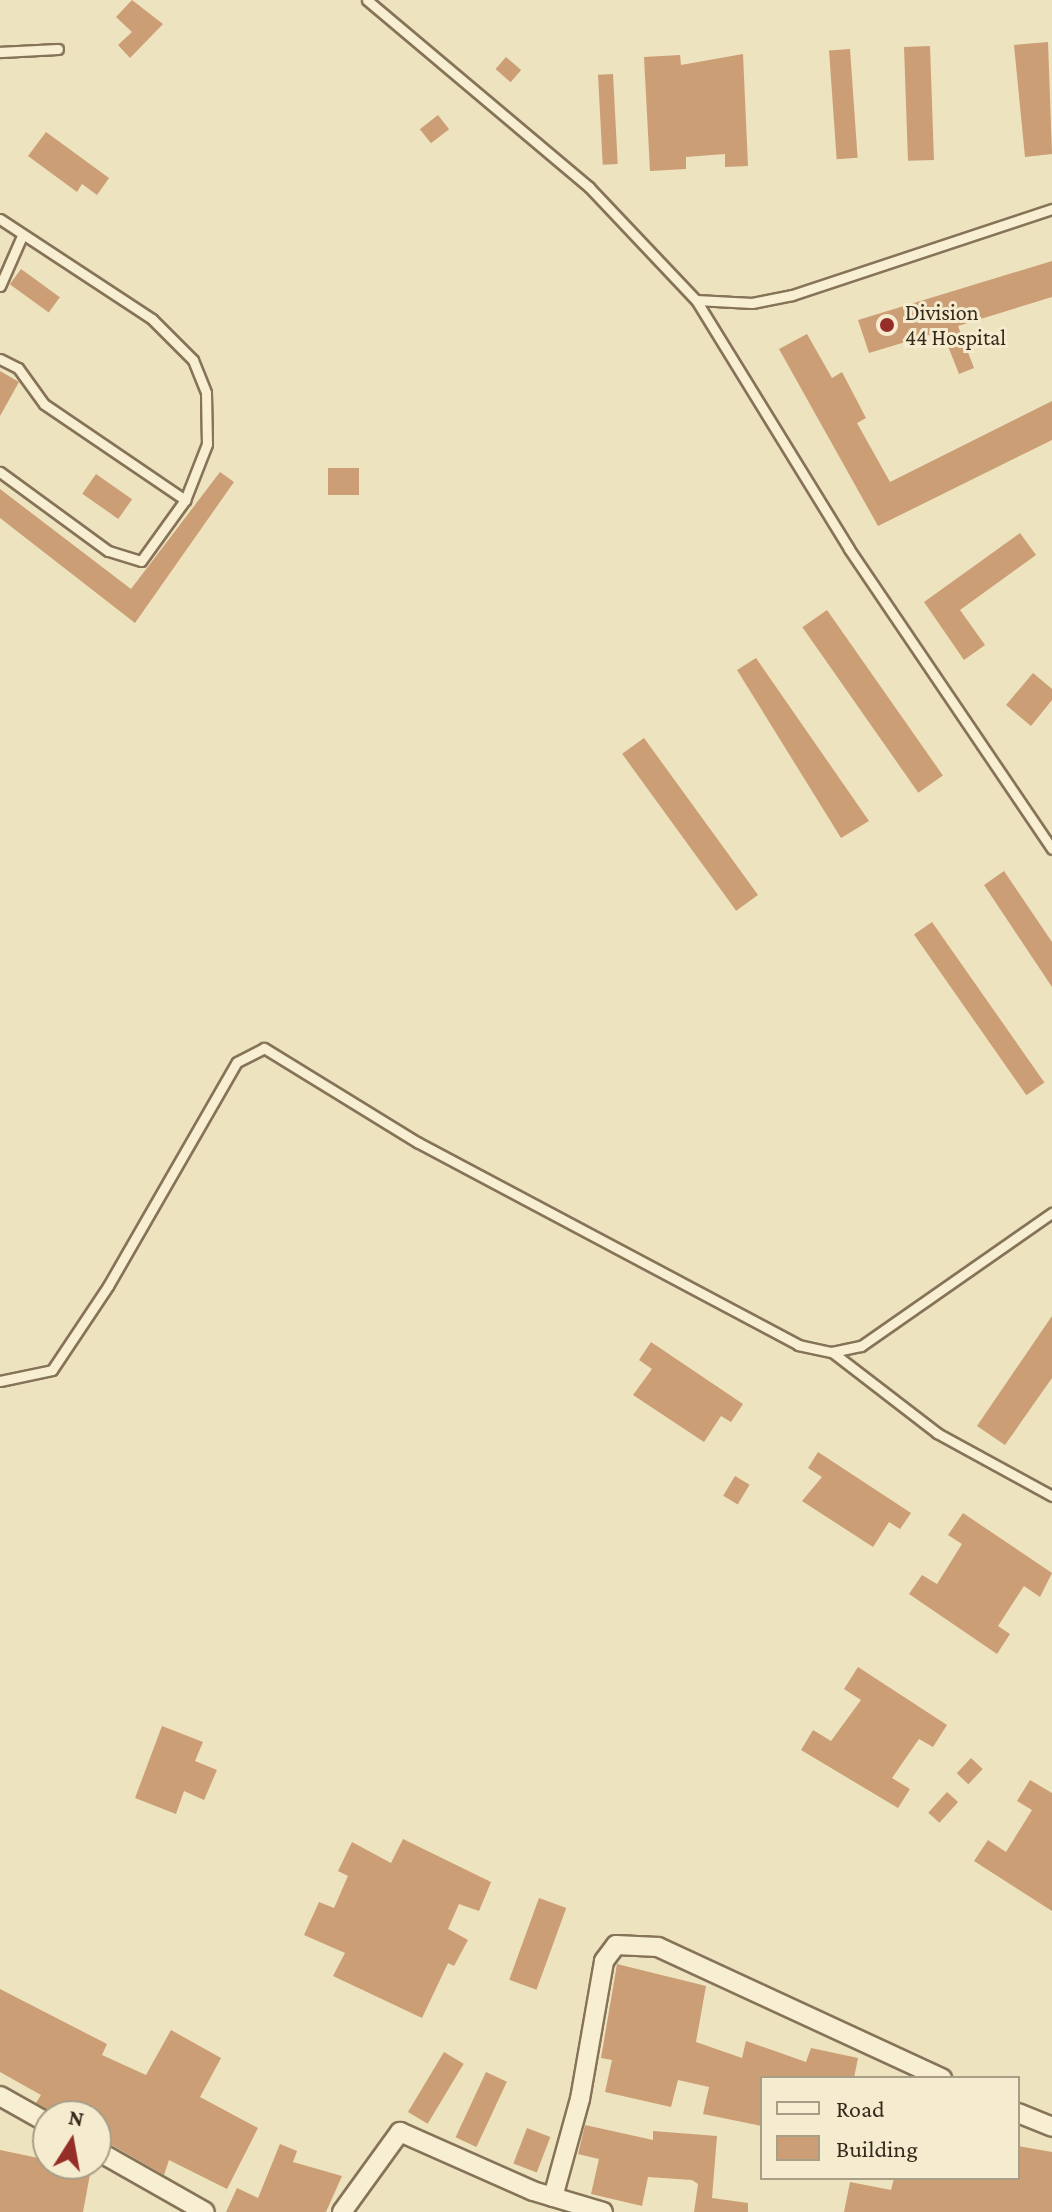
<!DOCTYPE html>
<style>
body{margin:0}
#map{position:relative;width:1052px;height:2212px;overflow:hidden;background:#ede3bf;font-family:"Crimson Pro",serif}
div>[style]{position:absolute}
.building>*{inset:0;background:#cc9e75;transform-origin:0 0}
.roads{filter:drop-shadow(2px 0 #867358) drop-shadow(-2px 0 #867358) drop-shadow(0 2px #867358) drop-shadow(0 -2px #867358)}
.lane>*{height:9px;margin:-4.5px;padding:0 4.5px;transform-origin:4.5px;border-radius:4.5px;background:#f8efd2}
.street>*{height:18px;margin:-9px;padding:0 9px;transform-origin:9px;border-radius:9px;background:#f8efd2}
.dots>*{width:22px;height:22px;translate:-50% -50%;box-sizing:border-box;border:4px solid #f5eccf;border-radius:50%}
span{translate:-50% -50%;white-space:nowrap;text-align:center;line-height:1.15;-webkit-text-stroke:6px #f5eccf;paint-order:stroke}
.poi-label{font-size:22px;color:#352a1c}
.left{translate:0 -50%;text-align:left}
.legend{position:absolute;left:760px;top:2076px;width:260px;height:104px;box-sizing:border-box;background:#f5eccf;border:2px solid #a89e87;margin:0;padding:10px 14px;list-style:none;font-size:24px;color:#352a1c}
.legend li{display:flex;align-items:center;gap:16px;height:40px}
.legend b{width:40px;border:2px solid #a89e87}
.north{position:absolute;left:32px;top:2100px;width:80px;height:80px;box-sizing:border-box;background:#f5eccf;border:2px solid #a89e87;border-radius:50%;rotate:11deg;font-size:22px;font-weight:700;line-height:32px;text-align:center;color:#352a1c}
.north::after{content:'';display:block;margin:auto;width:28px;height:36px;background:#952e28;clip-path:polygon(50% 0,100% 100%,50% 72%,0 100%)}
</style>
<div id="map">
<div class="building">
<div style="clip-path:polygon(132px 0,163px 24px,130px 58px,118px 45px,132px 32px,116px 17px)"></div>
<div style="clip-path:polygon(1048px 42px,1052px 154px,1025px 157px,1014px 45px)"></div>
<div style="left:930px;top:46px;width:114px;height:26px;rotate:88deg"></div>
<div style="left:850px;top:49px;width:109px;height:21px;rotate:86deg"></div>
<div style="clip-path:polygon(743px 54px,748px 166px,725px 167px,725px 154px,686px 157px,686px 169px,650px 171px,644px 57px,680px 55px,681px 65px)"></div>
<div style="left:506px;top:57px;width:20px;height:16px;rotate:41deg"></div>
<div style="left:613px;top:74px;width:90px;height:15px;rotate:87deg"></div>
<div style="left:438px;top:115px;width:18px;height:23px;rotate:52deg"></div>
<div style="clip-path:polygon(46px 132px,109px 178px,97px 195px,82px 184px,77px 192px,28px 156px)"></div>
<div style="clip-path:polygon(1052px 261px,1052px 297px,958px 326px,974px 368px,959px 374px,942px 331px,869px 353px,858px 320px)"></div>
<div style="left:21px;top:269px;width:48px;height:19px;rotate:36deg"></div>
<div style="clip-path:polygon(807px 334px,832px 378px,842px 372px,866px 418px,857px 423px,890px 482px,1052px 401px,1052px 440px,878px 526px,779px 349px)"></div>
<div style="clip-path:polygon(0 371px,19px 382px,0 416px)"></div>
<div style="left:328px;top:468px;width:31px;height:27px"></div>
<div style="clip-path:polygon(220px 472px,234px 482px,135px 623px,0 518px,0 489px,131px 589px)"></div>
<div style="left:96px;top:474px;width:44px;height:24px;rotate:35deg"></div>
<div style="clip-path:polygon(1020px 533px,1036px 555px,960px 610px,985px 645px,964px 660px,924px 602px)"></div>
<div style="left:827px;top:610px;width:202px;height:30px;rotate:55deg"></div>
<div style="clip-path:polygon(756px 658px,869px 821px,841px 838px,737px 670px)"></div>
<div style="clip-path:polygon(1033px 673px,1052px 689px,1052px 700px,1031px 726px,1006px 705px)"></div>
<div style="left:644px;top:738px;width:194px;height:27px;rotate:54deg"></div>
<div style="clip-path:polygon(1004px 871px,1052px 942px,1052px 987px,984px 885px)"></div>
<div style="left:932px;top:922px;width:196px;height:22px;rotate:55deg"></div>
<div style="clip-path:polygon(1052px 1316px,1052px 1378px,1005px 1445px,977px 1426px)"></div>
<div style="clip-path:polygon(651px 1342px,743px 1404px,731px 1422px,721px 1416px,704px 1442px,633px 1395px,652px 1369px,639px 1360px)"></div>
<div style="clip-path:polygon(818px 1452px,911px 1513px,900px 1529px,889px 1522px,873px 1547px,802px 1501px,822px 1477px,808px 1468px)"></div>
<div style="left:735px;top:1476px;width:17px;height:23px;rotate:31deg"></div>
<div style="clip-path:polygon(963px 1513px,1052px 1573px,1040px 1597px,1024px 1586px,998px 1626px,1010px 1634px,997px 1654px,909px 1594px,922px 1575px,937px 1584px,962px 1544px,948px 1535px)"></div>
<div style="clip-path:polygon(858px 1667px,947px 1725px,933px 1747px,919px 1739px,892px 1778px,910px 1789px,898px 1808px,801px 1750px,813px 1730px,831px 1741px,861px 1700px,844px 1689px)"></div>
<div style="clip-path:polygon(162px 1726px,203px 1742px,195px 1761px,217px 1770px,204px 1800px,184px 1791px,176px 1814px,135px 1798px)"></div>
<div style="left:971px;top:1758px;width:16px;height:21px;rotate:43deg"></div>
<div style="clip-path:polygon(1030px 1780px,1052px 1793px,1052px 1911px,974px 1861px,988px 1840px,1006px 1852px,1032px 1810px,1017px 1801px)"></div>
<div style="left:947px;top:1792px;width:15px;height:28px;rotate:42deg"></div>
<div style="clip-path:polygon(403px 1839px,491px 1882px,479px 1911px,459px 1904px,448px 1929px,468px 1940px,454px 1966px,448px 1963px,422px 2018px,333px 1976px,345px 1953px,304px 1935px,319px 1902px,334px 1908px,348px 1876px,338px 1871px,352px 1842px,391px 1863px)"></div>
<div style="left:539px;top:1898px;width:29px;height:87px;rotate:20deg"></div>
<div style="clip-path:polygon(617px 1964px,706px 1986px,696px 2042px,742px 2058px,746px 2041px,806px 2062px,811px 2048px,858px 2058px,854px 2078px,762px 2078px,762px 2126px,703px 2114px,709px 2087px,678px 2080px,671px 2107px,605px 2092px,612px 2060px,601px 2058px)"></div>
<div style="clip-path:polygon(0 1989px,107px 2044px,102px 2055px,146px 2075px,171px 2030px,221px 2058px,200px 2097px,258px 2128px,227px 2189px,169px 2160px,164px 2175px,96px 2136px,96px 2116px,58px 2116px,36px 2103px,41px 2095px,0 2072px)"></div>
<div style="left:444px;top:2052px;width:23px;height:70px;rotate:31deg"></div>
<div style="left:486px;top:2072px;width:23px;height:72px;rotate:25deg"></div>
<div style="clip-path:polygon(585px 2125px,653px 2140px,653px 2131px,717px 2136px,712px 2198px,748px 2203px,748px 2212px,694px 2212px,698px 2184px,692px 2180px,648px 2177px,642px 2206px,591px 2194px,599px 2159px,578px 2154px)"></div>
<div style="left:527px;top:2128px;width:25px;height:38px;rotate:21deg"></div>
<div style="clip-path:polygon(280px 2144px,297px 2151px,293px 2162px,342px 2176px,326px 2212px,226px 2212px,237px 2188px,258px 2198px)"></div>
<div style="clip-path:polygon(1018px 2146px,1052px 2152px,1052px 2212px,844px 2212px,850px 2182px,891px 2190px,894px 2178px,1018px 2178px)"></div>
<div style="clip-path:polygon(0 2150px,91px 2169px,83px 2212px,0 2212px)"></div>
</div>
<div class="roads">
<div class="lane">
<div style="left:367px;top:0;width:290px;rotate:40.1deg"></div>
<div style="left:589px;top:187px;width:156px;rotate:46.6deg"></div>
<div style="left:696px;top:300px;width:292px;rotate:58.4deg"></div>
<div style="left:849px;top:549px;width:362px;rotate:55.9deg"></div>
<div style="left:0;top:52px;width:58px;rotate:-3deg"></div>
<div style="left:0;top:219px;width:182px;rotate:33.3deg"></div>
<div style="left:152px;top:319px;width:58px;rotate:45deg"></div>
<div style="left:193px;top:360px;width:35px;rotate:68deg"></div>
<div style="left:206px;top:393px;width:51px;rotate:88.9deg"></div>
<div style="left:207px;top:444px;width:60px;rotate:111.4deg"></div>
<div style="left:185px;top:500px;width:75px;rotate:125.8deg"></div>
<div style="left:141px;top:561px;width:34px;rotate:-163deg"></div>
<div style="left:108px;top:551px;width:134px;rotate:-143.8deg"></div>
<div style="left:0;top:286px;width:55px;rotate:-66.3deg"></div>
<div style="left:696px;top:300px;width:56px;rotate:3.1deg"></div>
<div style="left:752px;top:303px;width:41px;rotate:-11.3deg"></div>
<div style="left:792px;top:295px;width:274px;rotate:-18.3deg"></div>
<div style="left:0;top:359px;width:20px;rotate:27deg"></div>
<div style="left:18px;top:368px;width:44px;rotate:54.2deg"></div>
<div style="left:44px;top:404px;width:171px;rotate:34.2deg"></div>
<div style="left:832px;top:1352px;width:133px;rotate:37.6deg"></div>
<div style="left:937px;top:1433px;width:131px;rotate:28.7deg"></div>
<div style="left:0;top:1381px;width:53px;rotate:-11.9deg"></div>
<div style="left:52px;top:1370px;width:101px;rotate:-56.3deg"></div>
<div style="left:108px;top:1286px;width:258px;rotate:-60.1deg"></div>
<div style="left:237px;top:1062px;width:30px;rotate:-27deg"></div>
<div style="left:264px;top:1048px;width:180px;rotate:31.6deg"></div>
<div style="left:417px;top:1142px;width:432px;rotate:28deg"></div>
<div style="left:798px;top:1345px;width:35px;rotate:12deg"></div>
<div style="left:832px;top:1352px;width:30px;rotate:-12deg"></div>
<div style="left:861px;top:1346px;width:233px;rotate:-34.9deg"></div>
</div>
<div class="street">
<div style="left:0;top:2096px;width:55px;rotate:29.4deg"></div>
<div style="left:1018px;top:2113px;width:37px;rotate:22deg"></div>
<div style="left:96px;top:2150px;width:125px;rotate:29.6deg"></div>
<div style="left:553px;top:2197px;width:102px;rotate:-74.6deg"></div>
<div style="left:580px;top:2099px;width:140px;rotate:-80.1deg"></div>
<div style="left:604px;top:1961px;width:20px;rotate:-53deg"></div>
<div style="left:616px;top:1945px;width:42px;rotate:2.7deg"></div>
<div style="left:658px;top:1947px;width:313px;rotate:24.8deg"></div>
<div style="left:342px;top:2212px;width:99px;rotate:-54.1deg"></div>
<div style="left:400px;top:2132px;width:145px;rotate:23.9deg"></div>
<div style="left:533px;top:2191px;width:73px;rotate:16.7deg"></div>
</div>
</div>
<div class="dots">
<div style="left:887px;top:325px;background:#952e28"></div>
</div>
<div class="poi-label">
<span class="left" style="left:905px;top:325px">Division<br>44 Hospital</span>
</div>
<ul class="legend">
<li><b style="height:10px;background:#f8efd2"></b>Road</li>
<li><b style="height:22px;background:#cc9e75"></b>Building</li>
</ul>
<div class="north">N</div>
</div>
